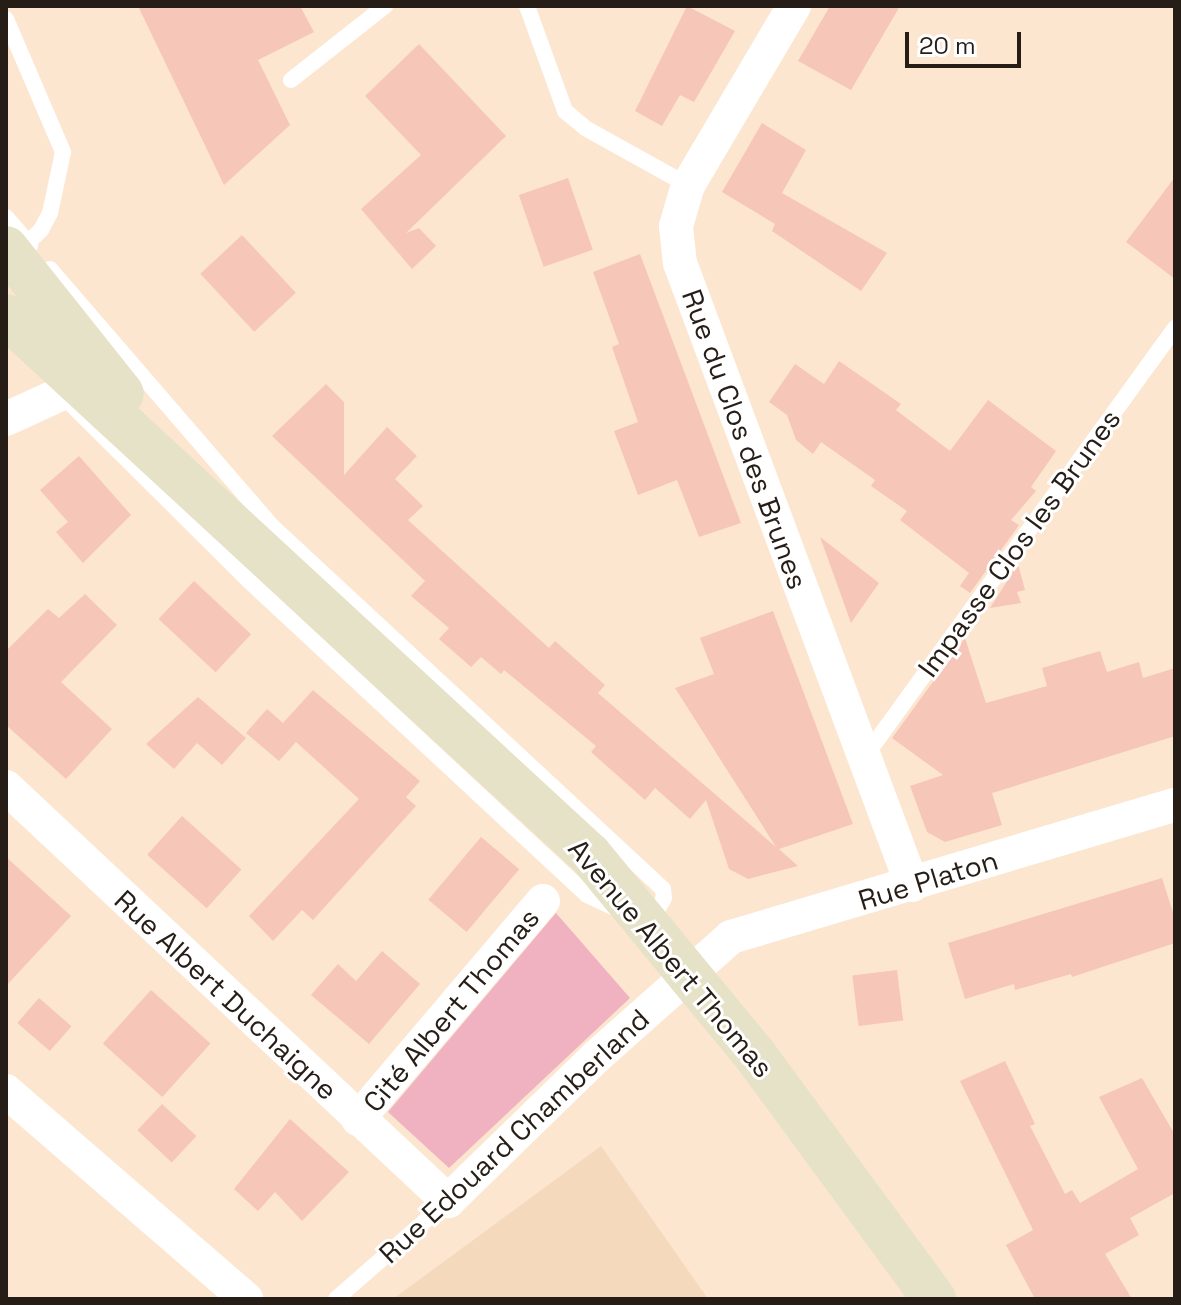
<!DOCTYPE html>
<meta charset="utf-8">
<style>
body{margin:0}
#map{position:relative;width:1181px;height:1305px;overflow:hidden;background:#fce6d0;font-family:"Space Grotesk",sans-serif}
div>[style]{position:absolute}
.built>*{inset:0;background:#f4d9bd}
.green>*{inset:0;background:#f0b2c1}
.building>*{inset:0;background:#f6c6b8;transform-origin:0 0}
.lane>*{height:16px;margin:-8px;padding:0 8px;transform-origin:8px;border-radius:8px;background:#fff}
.street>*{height:34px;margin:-17px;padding:0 17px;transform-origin:17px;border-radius:17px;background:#fff}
.secondary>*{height:44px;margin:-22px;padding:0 22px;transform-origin:22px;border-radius:22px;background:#e6e2c8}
span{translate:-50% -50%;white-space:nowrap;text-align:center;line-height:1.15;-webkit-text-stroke:6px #fff;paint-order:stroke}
.street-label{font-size:28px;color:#261e16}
.frame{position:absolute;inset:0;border:8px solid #261e16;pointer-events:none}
.scale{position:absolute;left:905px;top:32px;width:116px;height:36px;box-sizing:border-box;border:4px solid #261e16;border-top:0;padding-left:10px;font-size:24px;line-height:28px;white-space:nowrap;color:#261e16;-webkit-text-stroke:6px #fff;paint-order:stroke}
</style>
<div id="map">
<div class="built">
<div style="clip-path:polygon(601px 1146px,708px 1299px,393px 1299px)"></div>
</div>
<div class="green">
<div style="clip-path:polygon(556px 913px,630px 998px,449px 1168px,388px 1112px)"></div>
</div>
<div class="building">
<div style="clip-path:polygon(138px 6px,300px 6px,314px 32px,258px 60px,290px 125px,224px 185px)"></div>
<div style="clip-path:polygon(687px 6px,735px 31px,694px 102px,680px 95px,662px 126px,635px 111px)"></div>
<div style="clip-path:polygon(830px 6px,900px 6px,851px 90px,798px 61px)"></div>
<div style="clip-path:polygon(419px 44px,506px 136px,406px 233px,419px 228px,436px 246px,412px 269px,361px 209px,421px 155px,365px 96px)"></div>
<div style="clip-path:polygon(762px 123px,806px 150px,782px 193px,887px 253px,861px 291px,772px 231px,775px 224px,722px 192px)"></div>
<div style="clip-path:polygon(1175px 177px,1175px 279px,1126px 242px)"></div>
<div style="left:568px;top:178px;width:76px;height:52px;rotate:71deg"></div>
<div style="left:242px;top:235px;width:79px;height:57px;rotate:47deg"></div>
<div style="clip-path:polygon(640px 254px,741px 523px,699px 537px,677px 480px,638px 495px,614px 431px,638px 422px,612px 347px,619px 344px,593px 272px)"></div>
<div style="clip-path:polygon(839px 361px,901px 404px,896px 410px,950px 451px,988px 400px,1056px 451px,1031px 487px,1036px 491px,1011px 520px,1019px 525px,970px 593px,960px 586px,969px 573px,900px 520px,907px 511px,871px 486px,875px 480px,821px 442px,813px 454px,796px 440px,787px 415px,769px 402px,795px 364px,824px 384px)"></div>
<div style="clip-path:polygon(326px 384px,344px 402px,344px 475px,387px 427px,417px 456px,395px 479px,423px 506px,408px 520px,549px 648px,555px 641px,605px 685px,598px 693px,776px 847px,675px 688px,714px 674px,700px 638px,773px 611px,853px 824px,779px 849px,798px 866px,748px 879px,729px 869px,706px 800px,690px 819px,655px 788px,645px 800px,591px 752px,596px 746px,504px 670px,501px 674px,481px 657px,471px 667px,439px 639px,449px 628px,411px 596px,425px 581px,272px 436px)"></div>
<div style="clip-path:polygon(79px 456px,131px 515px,83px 563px,56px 532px,68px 522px,40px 490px)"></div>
<div style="clip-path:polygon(820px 537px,879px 583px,851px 623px,837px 584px)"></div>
<div style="clip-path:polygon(1018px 564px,1025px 590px,1017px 592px,1021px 603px,990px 608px)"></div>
<div style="left:194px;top:581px;width:78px;height:52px;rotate:43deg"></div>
<div style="clip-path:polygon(85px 594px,117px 625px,61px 682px,112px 729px,66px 779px,6px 725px,6px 651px,48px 609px,59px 618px)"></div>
<div style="clip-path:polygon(965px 638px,986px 703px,1047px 686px,1042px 668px,1100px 651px,1107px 672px,1139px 662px,1143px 678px,1175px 668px,1175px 736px,992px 793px,1002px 825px,945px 842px,927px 832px,910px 786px,943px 775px,892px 738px)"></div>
<div style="clip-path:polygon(313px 690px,420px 781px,406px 797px,416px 806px,313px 920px,302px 910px,273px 941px,249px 916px,359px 799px,296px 742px,279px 761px,246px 733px,267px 709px,283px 723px)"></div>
<div style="clip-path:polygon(198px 697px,246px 738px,222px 765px,197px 743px,174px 769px,146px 744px)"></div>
<div style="left:182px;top:816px;width:80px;height:52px;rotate:42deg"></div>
<div style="left:481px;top:837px;width:50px;height:82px;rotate:40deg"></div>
<div style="clip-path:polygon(6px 857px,71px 916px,6px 986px)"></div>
<div style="clip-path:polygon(1162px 878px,1175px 919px,1175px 943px,1072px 977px,1071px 974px,1015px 990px,1014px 984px,965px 999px,948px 943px)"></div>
<div style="clip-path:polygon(382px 951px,420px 984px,369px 1044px,311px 995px,338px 964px,356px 981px)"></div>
<div style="left:897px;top:970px;width:51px;height:45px;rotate:83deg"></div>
<div style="left:151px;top:990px;width:80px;height:72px;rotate:42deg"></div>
<div style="left:39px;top:998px;width:43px;height:33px;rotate:41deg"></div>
<div style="clip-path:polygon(1005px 1061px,1035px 1124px,1030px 1126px,1065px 1194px,1072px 1190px,1080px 1203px,1138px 1169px,1099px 1097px,1142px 1078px,1175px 1135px,1175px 1193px,1130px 1218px,1139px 1235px,1105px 1254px,1132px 1299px,1035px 1299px,1006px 1245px,1033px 1230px,960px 1081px)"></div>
<div style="left:162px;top:1104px;width:47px;height:36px;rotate:43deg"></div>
<div style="clip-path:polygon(290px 1119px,349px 1172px,302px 1221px,275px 1192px,258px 1211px,234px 1189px)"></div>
</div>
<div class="lane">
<div style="left:527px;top:6px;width:112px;rotate:70.1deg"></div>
<div style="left:565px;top:111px;width:26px;rotate:40deg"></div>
<div style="left:585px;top:128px;width:118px;rotate:29deg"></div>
<div style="left:6px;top:19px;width:145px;rotate:66.8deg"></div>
<div style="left:63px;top:152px;width:62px;rotate:102deg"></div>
<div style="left:50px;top:213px;width:19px;rotate:118deg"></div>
<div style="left:41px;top:230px;width:28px;rotate:136deg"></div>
<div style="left:291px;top:80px;width:120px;rotate:-38.2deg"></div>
<div style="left:6px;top:217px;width:37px;rotate:49deg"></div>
<div style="left:50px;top:269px;width:341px;rotate:49.2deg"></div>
<div style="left:273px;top:527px;width:532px;rotate:42.87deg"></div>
<div style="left:663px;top:889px;width:9px;rotate:84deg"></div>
<div style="left:664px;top:898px;width:30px;rotate:120deg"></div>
<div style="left:72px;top:405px;width:248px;rotate:44.8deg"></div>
<div style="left:248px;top:580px;width:463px;rotate:42.9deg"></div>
<div style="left:587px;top:895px;width:33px;rotate:25deg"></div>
<div style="left:864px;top:758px;width:531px;rotate:-54.12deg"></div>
<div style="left:336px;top:1299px;width:149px;rotate:-41.2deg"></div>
</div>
<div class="street">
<div style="left:794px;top:6px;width:208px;rotate:120.6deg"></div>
<div style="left:688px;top:185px;width:43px;rotate:106.3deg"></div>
<div style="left:676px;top:226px;width:37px;rotate:84deg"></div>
<div style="left:680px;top:263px;width:664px;rotate:69.54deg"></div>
<div style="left:6px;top:419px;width:79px;rotate:-24.6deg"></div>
<div style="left:6px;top:787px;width:606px;rotate:43.13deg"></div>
<div style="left:448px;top:1201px;width:206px;rotate:-44.2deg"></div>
<div style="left:596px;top:1057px;width:181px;rotate:-41.6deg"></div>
<div style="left:731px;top:937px;width:463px;rotate:-16.6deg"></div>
<div style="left:6px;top:1091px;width:318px;rotate:40.9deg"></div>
<div style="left:358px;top:1119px;width:286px;rotate:-49.7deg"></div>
</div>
<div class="secondary">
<div style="left:6px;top:248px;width:186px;rotate:51.5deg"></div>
<div style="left:6px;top:316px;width:795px;rotate:42.71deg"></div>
<div style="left:590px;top:855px;width:259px;rotate:50.5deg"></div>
<div style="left:755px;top:1055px;width:303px;rotate:53.7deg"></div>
</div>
<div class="street-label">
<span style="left:745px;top:439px;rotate:70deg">Rue du Clos des Brunes</span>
<span style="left:1019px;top:543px;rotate:-54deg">Impasse Clos les Brunes</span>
<span style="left:928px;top:880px;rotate:-17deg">Rue Platon</span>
<span style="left:671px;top:958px;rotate:50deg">Avenue Albert Thomas</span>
<span style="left:226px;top:995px;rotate:43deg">Rue Albert Duchaigne</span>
<span style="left:451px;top:1010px;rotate:-50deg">Cité Albert Thomas</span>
<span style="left:514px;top:1136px;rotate:-43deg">Rue Edouard Chamberland</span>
</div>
<div class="frame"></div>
<div class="scale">20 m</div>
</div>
